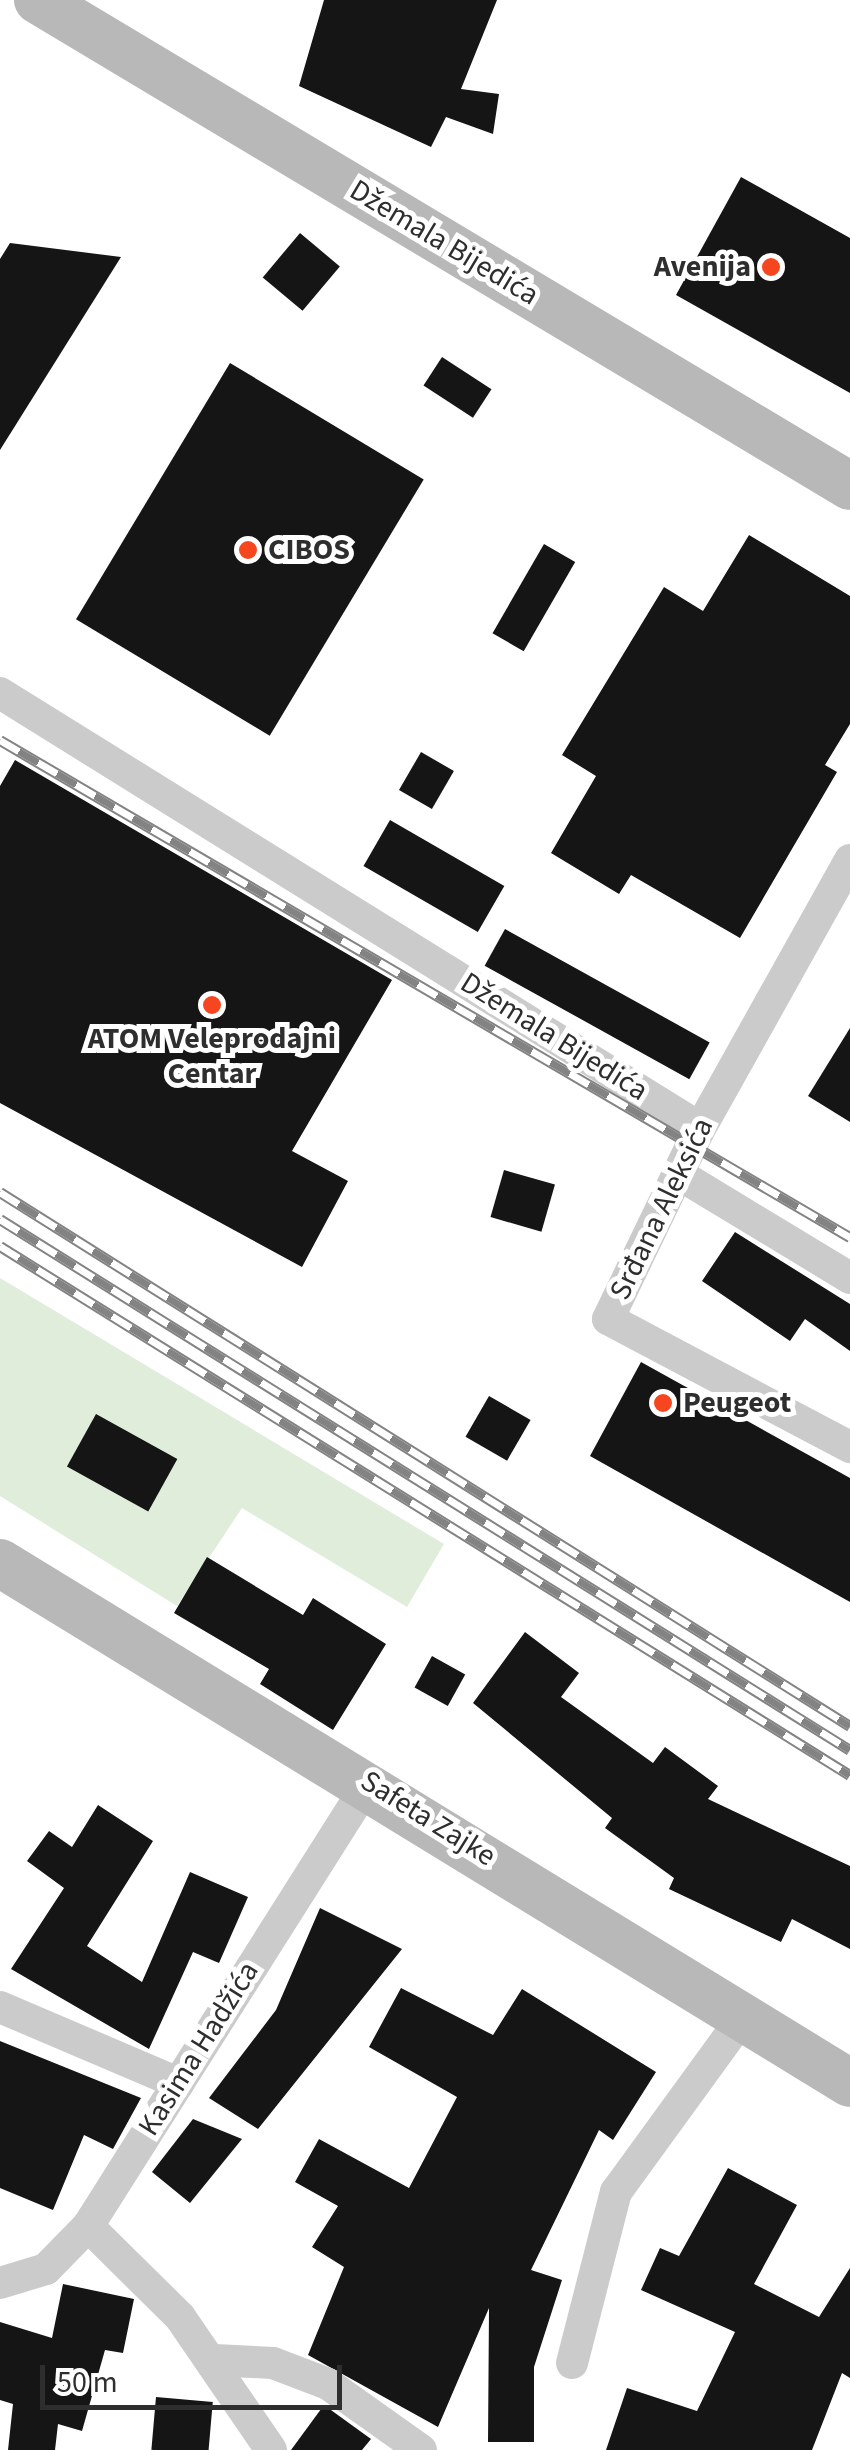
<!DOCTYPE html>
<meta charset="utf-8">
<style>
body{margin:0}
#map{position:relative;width:850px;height:2450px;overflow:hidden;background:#fff;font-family:"Source Sans 3",sans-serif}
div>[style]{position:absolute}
.green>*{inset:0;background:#e0eddb}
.building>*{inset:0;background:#151515;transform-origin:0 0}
.street>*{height:32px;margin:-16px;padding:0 16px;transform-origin:16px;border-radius:16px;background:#cbcbcb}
.secondary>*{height:48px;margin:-24px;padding:0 24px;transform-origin:24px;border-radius:24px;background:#b8b8b8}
.rail>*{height:11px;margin-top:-5.5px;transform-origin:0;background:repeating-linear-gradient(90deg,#fff 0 22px,#838383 0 44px);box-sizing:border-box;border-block:2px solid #838383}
.dots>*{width:28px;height:28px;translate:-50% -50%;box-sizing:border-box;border:5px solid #fff;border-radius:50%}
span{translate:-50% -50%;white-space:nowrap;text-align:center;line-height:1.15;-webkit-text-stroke:10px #fff;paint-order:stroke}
.street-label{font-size:30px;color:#2e2e2e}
.poi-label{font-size:30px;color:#2e2e2e;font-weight:700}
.right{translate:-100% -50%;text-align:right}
.left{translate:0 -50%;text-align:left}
.scale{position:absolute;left:40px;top:2365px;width:302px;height:45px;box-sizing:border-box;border:5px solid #2e2e2e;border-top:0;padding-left:12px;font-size:30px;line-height:35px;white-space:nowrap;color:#2e2e2e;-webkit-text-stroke:8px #fff;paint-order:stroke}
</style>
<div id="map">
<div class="green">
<div style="clip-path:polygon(0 1278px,444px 1544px,407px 1607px,242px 1508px,177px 1606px,0 1496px)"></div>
</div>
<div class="building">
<div style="clip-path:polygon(324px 0,497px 0,461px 89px,499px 94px,493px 134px,446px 117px,431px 147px,299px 86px)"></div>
<div style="clip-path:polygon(741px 177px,850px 238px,850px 393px,676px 295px)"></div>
<div style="left:300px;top:233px;width:52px;height:58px;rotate:40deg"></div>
<div style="clip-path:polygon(10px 243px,121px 257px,0 450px,0 259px)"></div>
<div style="left:442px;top:357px;width:59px;height:34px;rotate:33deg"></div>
<div style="left:230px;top:363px;width:226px;height:299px;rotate:31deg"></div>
<div style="clip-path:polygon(749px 535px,850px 596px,850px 724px,825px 765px,837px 772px,740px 938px,631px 875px,619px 894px,551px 853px,596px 776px,562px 755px,664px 587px,703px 611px)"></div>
<div style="left:544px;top:544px;width:36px;height:103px;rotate:30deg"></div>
<div style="left:421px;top:752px;width:38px;height:44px;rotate:30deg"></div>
<div style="clip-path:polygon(15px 760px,392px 980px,292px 1151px,348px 1181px,302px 1267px,0 1103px,0 786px)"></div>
<div style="left:390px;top:820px;width:132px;height:53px;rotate:30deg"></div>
<div style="left:505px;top:929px;width:234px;height:42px;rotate:29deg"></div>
<div style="clip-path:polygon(850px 1028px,850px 1122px,808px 1096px)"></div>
<div style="left:504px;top:1170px;width:53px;height:49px;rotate:16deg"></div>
<div style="clip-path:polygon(735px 1232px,850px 1304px,850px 1351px,805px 1319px,790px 1341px,702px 1281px)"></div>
<div style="clip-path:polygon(641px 1362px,850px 1478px,850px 1602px,590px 1456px)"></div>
<div style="left:489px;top:1396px;width:48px;height:47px;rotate:30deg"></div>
<div style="left:96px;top:1414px;width:93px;height:60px;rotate:29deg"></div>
<div style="clip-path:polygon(207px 1557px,303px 1615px,313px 1598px,386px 1644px,333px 1730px,260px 1684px,269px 1669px,174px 1613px)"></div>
<div style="clip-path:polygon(525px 1632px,579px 1673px,561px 1697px,653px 1763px,665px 1747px,718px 1786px,708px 1799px,850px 1866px,850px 1949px,792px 1919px,781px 1942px,669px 1889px,674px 1878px,605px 1828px,612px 1818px,473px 1703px)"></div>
<div style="left:432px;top:1656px;width:38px;height:36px;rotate:29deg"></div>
<div style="clip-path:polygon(98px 1805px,153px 1841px,87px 1946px,142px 1982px,190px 1872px,248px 1897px,219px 1963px,193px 1952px,149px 2049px,11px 1969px,64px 1888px,27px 1861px,49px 1831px,72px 1847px)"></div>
<div style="clip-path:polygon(320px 1908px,402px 1949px,258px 2129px,209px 2098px,276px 2010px)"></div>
<div style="clip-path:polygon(401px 1988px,493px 2035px,522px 1989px,656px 2072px,613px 2140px,599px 2130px,531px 2270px,562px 2280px,534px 2367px,534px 2442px,488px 2442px,489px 2308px,438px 2427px,308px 2355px,344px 2267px,312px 2247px,338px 2206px,295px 2182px,319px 2139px,409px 2188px,457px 2097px,369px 2047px)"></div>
<div style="clip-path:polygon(0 2041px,141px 2098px,113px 2149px,84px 2135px,53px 2210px,0 2188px)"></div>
<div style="clip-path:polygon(193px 2119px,242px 2139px,190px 2203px,152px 2172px)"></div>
<div style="clip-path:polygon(728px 2168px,797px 2205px,754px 2284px,819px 2317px,850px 2268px,850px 2378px,842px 2373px,812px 2450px,606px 2450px,627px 2388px,697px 2411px,735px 2332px,641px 2290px,660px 2248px,679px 2256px)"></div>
<div style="clip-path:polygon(63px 2284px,134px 2299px,123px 2353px,105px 2350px,82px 2431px,58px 2424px,55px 2450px,8px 2450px,13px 2404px,0 2400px,0 2322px,52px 2338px)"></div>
<div style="left:156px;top:2397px;width:57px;height:53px;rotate:5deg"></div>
<div style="clip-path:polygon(324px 2405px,371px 2439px,362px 2450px,291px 2450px)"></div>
</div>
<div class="street">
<div style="left:0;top:693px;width:824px;rotate:31.86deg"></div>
<div style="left:850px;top:860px;width:307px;rotate:119.2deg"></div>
<div style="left:700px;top:1128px;width:212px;rotate:115.7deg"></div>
<div style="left:608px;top:1319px;width:274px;rotate:27.9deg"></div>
<div style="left:680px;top:1175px;width:199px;rotate:31.2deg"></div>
<div style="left:0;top:2007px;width:194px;rotate:23.1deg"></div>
<div style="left:88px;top:2226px;width:129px;rotate:44.7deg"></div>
<div style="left:180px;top:2317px;width:161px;rotate:55.6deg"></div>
<div style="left:0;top:2283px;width:48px;rotate:-16.9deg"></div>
<div style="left:46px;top:2269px;width:60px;rotate:-45.7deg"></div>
<div style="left:88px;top:2226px;width:525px;rotate:-57.67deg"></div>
<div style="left:214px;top:2360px;width:59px;rotate:2.9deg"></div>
<div style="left:273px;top:2363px;width:59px;rotate:20.9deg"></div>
<div style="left:328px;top:2384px;width:114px;rotate:35.4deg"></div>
<div style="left:572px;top:2363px;width:177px;rotate:-75.6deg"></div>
<div style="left:616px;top:2192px;width:213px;rotate:-54deg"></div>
</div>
<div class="secondary">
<div style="left:38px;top:0;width:946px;rotate:30.9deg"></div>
<div style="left:0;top:1563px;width:996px;rotate:31.46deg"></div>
</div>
<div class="rail">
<div style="left:0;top:740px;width:985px;rotate:30.32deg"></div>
<div style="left:0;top:1192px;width:1004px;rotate:32.14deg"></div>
<div style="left:0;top:1219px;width:1002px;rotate:31.99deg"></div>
<div style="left:0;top:1246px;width:1001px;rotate:31.9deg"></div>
</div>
<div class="dots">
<div style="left:771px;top:267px;background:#f54620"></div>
<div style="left:248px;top:550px;background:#f54620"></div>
<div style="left:212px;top:1005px;background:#f54620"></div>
<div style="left:663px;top:1403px;background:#f54620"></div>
</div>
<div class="street-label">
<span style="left:444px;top:243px;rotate:31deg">Džemala Bijedića</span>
<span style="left:554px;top:1037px;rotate:32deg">Džemala Bijedića</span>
<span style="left:662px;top:1209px;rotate:-64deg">Srđana Aleksića</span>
<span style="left:428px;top:1819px;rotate:32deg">Safeta Zajke</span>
<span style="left:199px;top:2049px;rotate:-58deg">Kasima Hadžića</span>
</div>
<div class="poi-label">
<span class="right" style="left:751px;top:267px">Avenija</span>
<span class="left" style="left:268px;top:550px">CIBOS</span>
<span style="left:212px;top:1056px">ATOM Veleprodajni<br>Centar</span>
<span class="left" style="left:683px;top:1403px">Peugeot</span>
</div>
<div class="scale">50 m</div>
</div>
